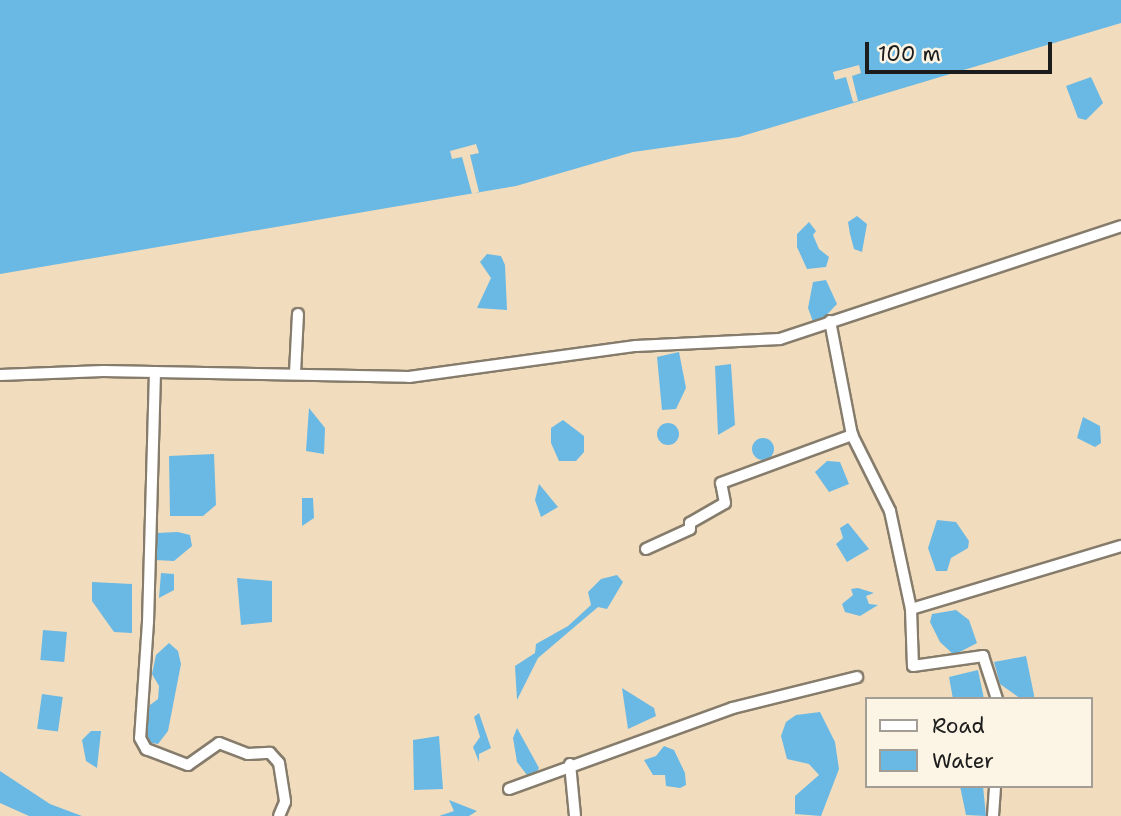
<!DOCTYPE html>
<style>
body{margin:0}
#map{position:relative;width:1121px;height:816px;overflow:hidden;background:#f1ddbd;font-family:"Shantell Sans",sans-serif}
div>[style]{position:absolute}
.water>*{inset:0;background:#6ab8e4;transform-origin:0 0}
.round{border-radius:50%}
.pier>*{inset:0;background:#f1ddbd}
.roads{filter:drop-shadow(2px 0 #867c6c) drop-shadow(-2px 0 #867c6c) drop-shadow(0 2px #867c6c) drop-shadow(0 -2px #867c6c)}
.street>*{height:10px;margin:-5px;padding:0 5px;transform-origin:5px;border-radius:5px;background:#fff}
span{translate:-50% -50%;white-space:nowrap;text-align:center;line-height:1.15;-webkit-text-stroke:7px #fcf5e5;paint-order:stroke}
.legend{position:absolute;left:865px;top:697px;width:228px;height:91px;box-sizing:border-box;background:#fcf5e5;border:2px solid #a29e95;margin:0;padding:9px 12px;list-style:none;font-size:21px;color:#1c1c1c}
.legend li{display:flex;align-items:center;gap:14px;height:35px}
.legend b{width:35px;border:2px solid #a29e95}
.scale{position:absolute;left:865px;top:42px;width:187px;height:32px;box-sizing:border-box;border:4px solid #1c1c1c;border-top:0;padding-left:9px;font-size:21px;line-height:24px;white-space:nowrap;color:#1c1c1c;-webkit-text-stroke:5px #fcf5e5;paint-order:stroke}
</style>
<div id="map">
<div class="water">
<div style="clip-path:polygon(0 0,1121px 0,1121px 23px,739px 137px,633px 152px,516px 186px,0 274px)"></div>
<div style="clip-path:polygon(1091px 77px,1103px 103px,1086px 120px,1078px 118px,1066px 86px)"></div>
<div style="clip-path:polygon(857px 216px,867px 224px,862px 252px,854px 249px,850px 234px,848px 222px)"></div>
<div style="clip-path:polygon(809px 222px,816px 231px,813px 235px,819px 249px,829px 257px,826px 267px,807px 269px,797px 247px,797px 234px)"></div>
<div style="clip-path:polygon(487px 254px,501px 256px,505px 265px,507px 310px,477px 308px,491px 278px,480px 262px)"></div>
<div style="clip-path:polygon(826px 280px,837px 304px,815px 327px,808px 308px,813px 282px)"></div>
<div style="clip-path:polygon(679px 352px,686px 388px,676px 409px,662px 410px,657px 357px)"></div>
<div style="clip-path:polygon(731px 364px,735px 425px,718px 435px,715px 366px)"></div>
<div style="clip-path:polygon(309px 408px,325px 428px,324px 454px,306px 451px)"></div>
<div style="clip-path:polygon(1083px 417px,1100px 426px,1101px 443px,1095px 447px,1077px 438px)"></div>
<div style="clip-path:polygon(563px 420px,584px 436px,584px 452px,576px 461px,559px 461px,551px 443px,551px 428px)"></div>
<div class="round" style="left:657px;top:423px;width:22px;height:22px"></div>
<div class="round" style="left:752px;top:438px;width:22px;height:22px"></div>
<div style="clip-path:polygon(214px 454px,216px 505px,203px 516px,170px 516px,169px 456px)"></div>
<div style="clip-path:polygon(827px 461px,840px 462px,849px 484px,829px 492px,815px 472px)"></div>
<div style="clip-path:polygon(539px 484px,558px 507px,541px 517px,535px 500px)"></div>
<div style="clip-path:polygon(302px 498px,313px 498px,314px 518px,302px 526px)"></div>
<div style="clip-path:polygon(937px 520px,956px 522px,969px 541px,968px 548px,951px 558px,947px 571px,936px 571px,928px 548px)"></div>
<div style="clip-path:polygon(848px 523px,869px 549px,847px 562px,836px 544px,843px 538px,840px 528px)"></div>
<div style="clip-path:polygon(178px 532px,190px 535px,192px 546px,174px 561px,155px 560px,156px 533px)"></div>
<div style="clip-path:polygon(161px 573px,174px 574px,174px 590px,159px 598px)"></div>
<div style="clip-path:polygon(617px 575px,623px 582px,607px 609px,598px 607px,538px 658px,517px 700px,515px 666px,535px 653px,536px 644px,568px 626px,591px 605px,588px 592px,601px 579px)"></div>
<div style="clip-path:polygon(237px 578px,272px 581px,272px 622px,241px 625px)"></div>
<div style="clip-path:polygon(92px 582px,132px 584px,132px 633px,114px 632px,92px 601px)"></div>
<div style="clip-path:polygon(858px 588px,874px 593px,866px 596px,869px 604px,878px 605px,860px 616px,845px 612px,842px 604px,853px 595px,851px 589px)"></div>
<div style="clip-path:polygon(956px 610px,969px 620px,977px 643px,954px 655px,940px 642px,930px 622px,932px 614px)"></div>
<div style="left:43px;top:630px;width:24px;height:30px;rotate:5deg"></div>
<div style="clip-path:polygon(169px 643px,178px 651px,181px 664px,168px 731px,158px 744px,146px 742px,146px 723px,150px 705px,158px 699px,159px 686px,152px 674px,156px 655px)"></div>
<div style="clip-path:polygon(1026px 656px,1034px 695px,1034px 699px,1021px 699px,1000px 684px,994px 662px)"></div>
<div style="clip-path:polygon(978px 670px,984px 699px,953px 699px,949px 677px)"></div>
<div style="clip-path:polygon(622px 688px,654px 708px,656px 716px,628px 729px)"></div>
<div style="left:42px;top:694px;width:21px;height:35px;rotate:8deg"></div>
<div style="clip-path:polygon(820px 712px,835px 742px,839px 769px,821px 816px,795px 814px,795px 796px,819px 775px,809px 764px,787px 759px,781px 736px,786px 722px,796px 715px)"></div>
<div style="clip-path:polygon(479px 713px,491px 748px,479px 754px,479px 762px,473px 747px,480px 737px,474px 717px)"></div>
<div style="clip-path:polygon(517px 728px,539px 768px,535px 775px,527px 775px,517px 762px,513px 738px)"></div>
<div style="clip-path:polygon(91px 731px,101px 731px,97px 768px,86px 761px,82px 740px)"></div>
<div style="clip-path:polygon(439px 736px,443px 789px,414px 790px,413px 740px)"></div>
<div style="clip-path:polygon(664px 746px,674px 750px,685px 773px,686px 785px,680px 788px,666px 786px,665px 775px,653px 775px,644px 760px,656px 756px)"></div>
<div style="clip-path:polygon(0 771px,50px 804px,82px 816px,29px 816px,0 803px)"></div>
<div style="clip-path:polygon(960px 786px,983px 786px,986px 816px,966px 815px)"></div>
<div style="clip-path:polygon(449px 800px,477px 811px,469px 816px,439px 816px,454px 811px)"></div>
</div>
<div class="pier">
<div style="clip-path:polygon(859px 65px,861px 73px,852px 76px,858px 101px,853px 102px,846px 77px,835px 80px,833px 72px)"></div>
<div style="clip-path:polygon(476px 144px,479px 153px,470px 155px,479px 192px,472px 194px,462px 157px,452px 159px,450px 151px)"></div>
</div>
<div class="roads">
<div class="street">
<div style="left:830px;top:321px;width:116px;rotate:79.1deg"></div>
<div style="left:852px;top:435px;width:85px;rotate:63.4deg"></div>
<div style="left:890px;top:511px;width:100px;rotate:77.9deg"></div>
<div style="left:911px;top:609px;width:57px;rotate:88deg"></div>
<div style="left:913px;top:666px;width:71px;rotate:-8.1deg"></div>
<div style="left:983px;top:656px;width:45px;rotate:72deg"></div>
<div style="left:155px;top:372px;width:250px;rotate:91.6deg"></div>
<div style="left:148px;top:622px;width:116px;rotate:93.9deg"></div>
<div style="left:140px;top:738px;width:13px;rotate:61deg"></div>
<div style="left:146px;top:749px;width:45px;rotate:20.9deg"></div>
<div style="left:188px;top:765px;width:38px;rotate:-35deg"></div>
<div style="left:219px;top:743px;width:31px;rotate:21deg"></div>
<div style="left:248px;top:754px;width:22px;rotate:-3deg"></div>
<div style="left:270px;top:753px;width:13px;rotate:48deg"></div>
<div style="left:279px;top:763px;width:39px;rotate:81deg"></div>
<div style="left:285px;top:802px;width:15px;rotate:113deg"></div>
<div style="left:295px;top:373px;width:59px;rotate:-87.1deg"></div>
<div style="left:0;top:375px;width:103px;rotate:-2.2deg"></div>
<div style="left:103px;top:371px;width:306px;rotate:1.1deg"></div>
<div style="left:409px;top:377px;width:229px;rotate:-7.8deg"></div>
<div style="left:636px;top:346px;width:144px;rotate:-2.8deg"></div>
<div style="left:780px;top:339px;width:359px;rotate:-18.3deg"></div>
<div style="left:646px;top:549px;width:48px;rotate:-24.4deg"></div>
<div style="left:690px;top:529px;width:6px;rotate:-90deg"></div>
<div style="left:690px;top:523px;width:40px;rotate:-29.7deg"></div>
<div style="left:725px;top:503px;width:20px;rotate:-101deg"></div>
<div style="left:721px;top:483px;width:140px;rotate:-20.1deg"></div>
<div style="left:911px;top:609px;width:219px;rotate:-16.7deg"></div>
<div style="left:570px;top:764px;width:52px;rotate:84.5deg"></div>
<div style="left:509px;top:789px;width:238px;rotate:-19.9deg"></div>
<div style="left:733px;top:708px;width:128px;rotate:-14deg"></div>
<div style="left:993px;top:816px;width:30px;rotate:-86deg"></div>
</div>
</div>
<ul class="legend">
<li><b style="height:9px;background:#fff"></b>Road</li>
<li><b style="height:19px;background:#6ab8e4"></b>Water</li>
</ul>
<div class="scale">100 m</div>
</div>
